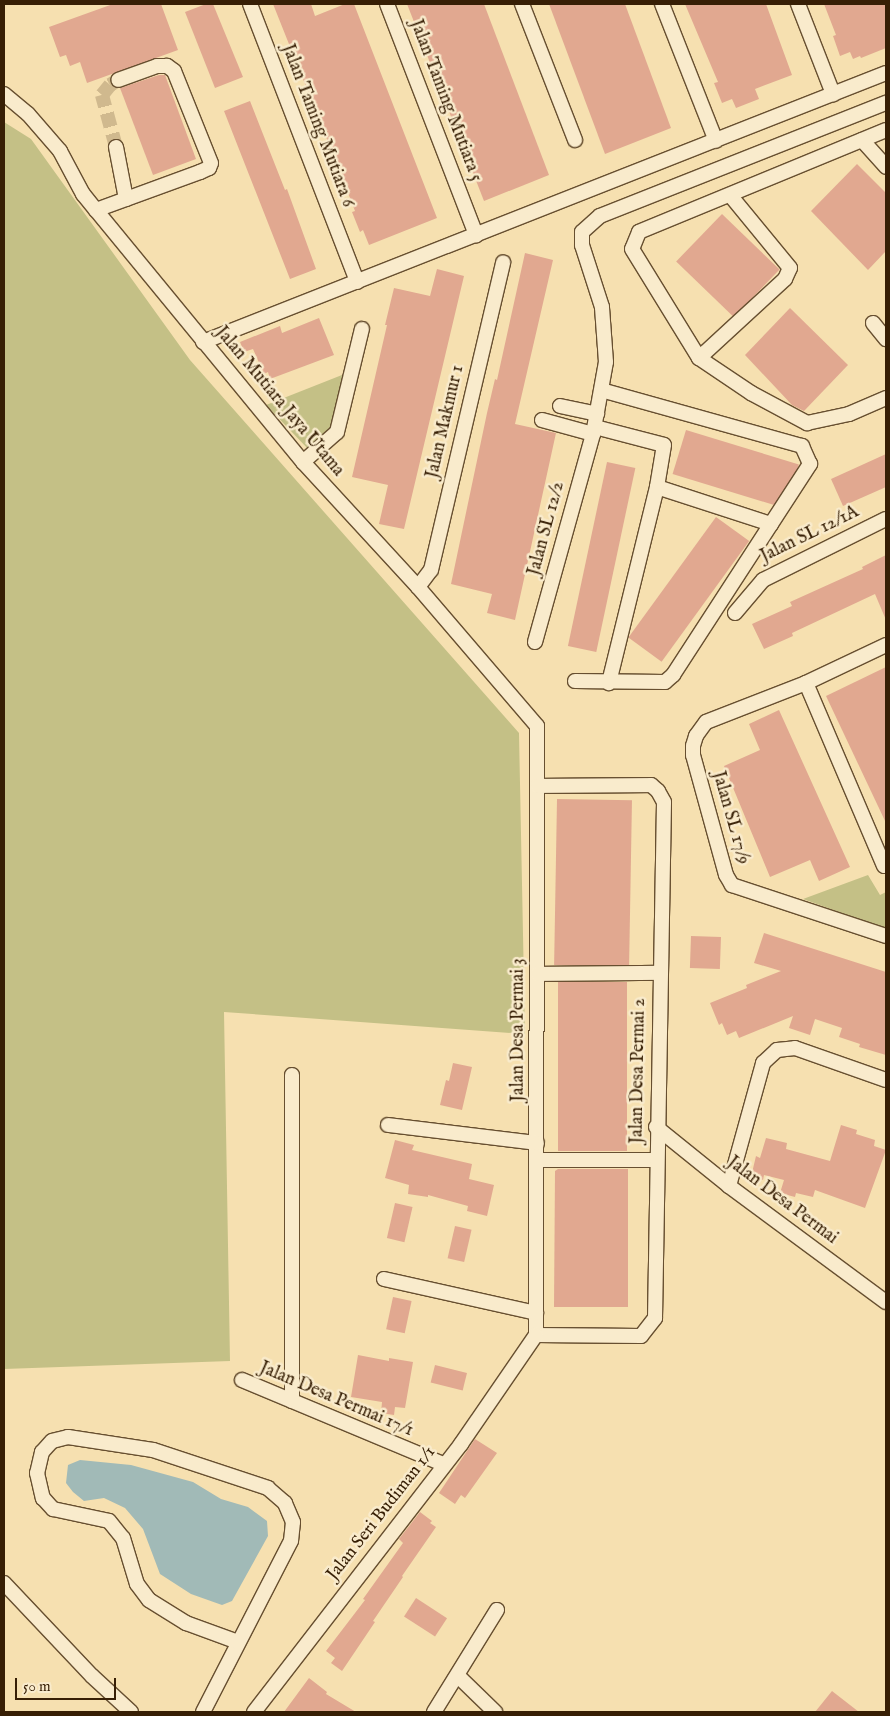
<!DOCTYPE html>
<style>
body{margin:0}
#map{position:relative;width:890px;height:1716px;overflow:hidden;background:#f6e0b0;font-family:"IM FELL English",serif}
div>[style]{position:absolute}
.green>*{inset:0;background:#c4c086}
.water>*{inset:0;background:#a1bab7}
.building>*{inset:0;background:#e1a890;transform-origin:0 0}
.minor-tunnel>*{height:14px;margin-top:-7px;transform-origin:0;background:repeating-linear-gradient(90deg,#d0b98e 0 14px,transparent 0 21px)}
.roads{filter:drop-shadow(1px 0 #674f30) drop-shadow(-1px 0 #674f30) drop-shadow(0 1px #674f30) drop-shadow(0 -1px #674f30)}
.minor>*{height:14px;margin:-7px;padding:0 7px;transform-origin:7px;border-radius:7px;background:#f9ebcc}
span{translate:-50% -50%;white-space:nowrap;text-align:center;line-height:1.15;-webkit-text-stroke:5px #f9ebcc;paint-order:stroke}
.street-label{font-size:18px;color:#371f05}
.frame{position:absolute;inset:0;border:5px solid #371f05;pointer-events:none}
.scale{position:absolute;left:15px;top:1678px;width:101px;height:22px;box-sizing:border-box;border:2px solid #371f05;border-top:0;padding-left:6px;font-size:15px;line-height:18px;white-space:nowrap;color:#371f05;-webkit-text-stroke:4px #f9ebcc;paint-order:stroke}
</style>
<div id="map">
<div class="green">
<div style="clip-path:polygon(4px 122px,31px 139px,190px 360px,519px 733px,525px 1034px,224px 1012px,230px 1361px,4px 1369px)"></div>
<div style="clip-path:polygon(347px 373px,334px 429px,309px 450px,266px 405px)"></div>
<div style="clip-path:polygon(868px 875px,880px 895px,886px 892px,886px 929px,803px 899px)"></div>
</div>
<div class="water">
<div style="clip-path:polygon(80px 1460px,131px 1465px,193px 1482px,221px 1499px,248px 1507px,267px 1521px,268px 1536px,232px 1601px,222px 1605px,191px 1594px,160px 1574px,143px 1529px,125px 1508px,104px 1498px,84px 1501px,73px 1492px,66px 1483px,68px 1465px)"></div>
</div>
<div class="building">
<div style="clip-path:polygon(113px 4px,161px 4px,178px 50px,87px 83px,80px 62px,70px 66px,66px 55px,60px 57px,49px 27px)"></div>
<div style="clip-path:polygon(206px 4px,213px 4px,243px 77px,215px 88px,185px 12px)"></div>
<div style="clip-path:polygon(273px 4px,311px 4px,315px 16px,345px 4px,354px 4px,437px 218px,369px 245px,363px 230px,360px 232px,352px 212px,355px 211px,338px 167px)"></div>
<div style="clip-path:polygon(407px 4px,484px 4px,549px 175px,484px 201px)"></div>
<div style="clip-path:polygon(549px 4px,625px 4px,671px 128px,605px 154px)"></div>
<div style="clip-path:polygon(685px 4px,766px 4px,792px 75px,755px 89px,759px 99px,736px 108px,732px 99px,722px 103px,714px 83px,718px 82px)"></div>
<div style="clip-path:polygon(824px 4px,886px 4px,886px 48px,861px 58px,860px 56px,853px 59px,850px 52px,840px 56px,833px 36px,836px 35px)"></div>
<div style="clip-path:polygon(159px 75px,165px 75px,196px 159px,153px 175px,120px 88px)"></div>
<div style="clip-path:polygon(250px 101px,285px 190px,287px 189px,316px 269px,290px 279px,224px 111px)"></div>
<div style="clip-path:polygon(857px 164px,886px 193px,886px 251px,868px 270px,811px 211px)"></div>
<div style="left:722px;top:214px;width:80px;height:66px;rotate:44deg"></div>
<div style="clip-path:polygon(525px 253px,553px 260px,515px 424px,556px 433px,515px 620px,487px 613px,492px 594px,451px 584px,487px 413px,495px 379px,497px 380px)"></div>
<div style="clip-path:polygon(437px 269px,464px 276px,404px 529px,379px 524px,388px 485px,352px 477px,387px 325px,385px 325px,394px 288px,430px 296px)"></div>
<div style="clip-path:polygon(790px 308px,848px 365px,804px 411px,792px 405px,745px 355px)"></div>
<div style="clip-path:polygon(319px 318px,334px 355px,270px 379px,268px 372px,264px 374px,253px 349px,244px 352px,240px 342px,280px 326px,282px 333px)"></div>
<div style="left:686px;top:430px;width:118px;height:46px;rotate:17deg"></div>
<div style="clip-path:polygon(886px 454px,886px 487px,843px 506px,831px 479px)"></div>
<div style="left:607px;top:462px;width:29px;height:188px;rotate:12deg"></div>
<div style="left:716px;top:517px;width:41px;height:149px;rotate:36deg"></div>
<div style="clip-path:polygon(886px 555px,886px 620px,875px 594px,792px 633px,793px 636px,764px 649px,752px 624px,792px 606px,790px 602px,863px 569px,862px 567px)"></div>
<div style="clip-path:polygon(886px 667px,886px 823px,826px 696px)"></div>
<div style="clip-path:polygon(779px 710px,850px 867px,819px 881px,810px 860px,770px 877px,724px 766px,760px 750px,749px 724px)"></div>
<div style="left:557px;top:799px;width:75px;height:166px;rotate:1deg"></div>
<div style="clip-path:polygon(764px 933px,886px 972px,886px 1055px,859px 1047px,860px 1044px,839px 1037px,842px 1028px,815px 1019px,810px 1035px,789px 1028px,793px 1016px,739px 1038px,736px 1031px,727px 1035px,722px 1023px,719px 1025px,710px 1003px,747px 988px,746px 985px,781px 971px,754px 963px)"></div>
<div style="left:691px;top:936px;width:30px;height:32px;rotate:2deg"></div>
<div style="left:627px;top:982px;width:169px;height:69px;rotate:90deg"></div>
<div style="clip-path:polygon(453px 1063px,472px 1067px,462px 1110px,440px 1105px,446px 1080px,449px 1081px)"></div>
<div style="clip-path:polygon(841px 1125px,857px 1130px,856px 1134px,875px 1140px,874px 1146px,886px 1150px,865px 1208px,815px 1190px,813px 1197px,796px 1193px,795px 1197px,780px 1193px,784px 1180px,764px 1175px,763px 1180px,751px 1177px,756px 1156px,760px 1158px,766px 1138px,787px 1143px,786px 1149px,830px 1161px)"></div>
<div style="clip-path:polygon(395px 1140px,414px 1145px,412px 1150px,472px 1164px,469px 1179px,494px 1185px,487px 1216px,467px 1211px,468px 1206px,428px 1195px,428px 1197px,408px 1194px,409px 1185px,385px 1178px)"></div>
<div style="clip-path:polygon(558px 1169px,628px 1169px,628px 1307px,554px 1307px,555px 1171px)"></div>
<div style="left:395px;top:1203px;width:18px;height:36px;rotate:13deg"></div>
<div style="left:455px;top:1226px;width:17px;height:33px;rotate:13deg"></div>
<div style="left:393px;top:1297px;width:19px;height:33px;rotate:12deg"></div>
<div style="clip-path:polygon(358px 1355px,389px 1361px,389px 1358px,413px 1362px,405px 1408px,395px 1407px,394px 1415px,381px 1413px,382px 1402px,351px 1397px)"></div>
<div style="left:435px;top:1365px;width:33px;height:18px;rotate:14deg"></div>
<div style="clip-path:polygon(475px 1439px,497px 1453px,465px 1498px,461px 1495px,455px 1504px,439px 1493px)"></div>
<div style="clip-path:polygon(420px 1512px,432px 1521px,430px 1523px,436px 1527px,402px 1576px,403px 1577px,373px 1621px,375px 1622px,342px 1671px,331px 1663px,335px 1658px,326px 1651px,365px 1600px,363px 1599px,403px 1543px,399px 1539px)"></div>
<div style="left:416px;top:1598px;width:37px;height:22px;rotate:33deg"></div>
<div style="clip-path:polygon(309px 1678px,327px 1692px,326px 1694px,356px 1712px,284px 1712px)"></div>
<div style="clip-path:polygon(832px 1691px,859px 1712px,815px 1712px)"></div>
</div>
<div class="minor-tunnel">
<div style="left:116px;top:147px;width:54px;rotate:-105.1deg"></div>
<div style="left:102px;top:95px;width:13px;rotate:-51deg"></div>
<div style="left:110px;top:85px;width:9px;rotate:-32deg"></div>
</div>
<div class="roads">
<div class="minor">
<div style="left:250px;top:4px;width:298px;rotate:68.9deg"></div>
<div style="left:387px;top:4px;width:248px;rotate:68.9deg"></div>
<div style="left:522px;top:4px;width:146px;rotate:68.7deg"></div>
<div style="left:662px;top:4px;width:147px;rotate:68.5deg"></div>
<div style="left:798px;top:4px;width:97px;rotate:68.7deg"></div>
<div style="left:4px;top:94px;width:31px;rotate:40deg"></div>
<div style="left:28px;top:114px;width:49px;rotate:49.1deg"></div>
<div style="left:60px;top:151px;width:49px;rotate:61.9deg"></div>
<div style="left:83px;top:194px;width:21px;rotate:51deg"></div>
<div style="left:96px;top:210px;width:326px;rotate:50.6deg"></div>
<div style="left:303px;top:462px;width:170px;rotate:47.4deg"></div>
<div style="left:418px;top:587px;width:183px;rotate:49.4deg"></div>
<div style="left:537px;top:726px;width:609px;rotate:90.09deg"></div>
<div style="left:886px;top:130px;width:267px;rotate:157.6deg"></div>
<div style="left:639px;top:232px;width:18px;rotate:112deg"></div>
<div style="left:632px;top:249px;width:128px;rotate:58.4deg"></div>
<div style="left:699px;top:358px;width:63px;rotate:33.9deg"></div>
<div style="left:751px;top:393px;width:64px;rotate:28.2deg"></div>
<div style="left:807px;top:423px;width:43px;rotate:-12.1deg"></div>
<div style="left:849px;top:414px;width:40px;rotate:-23.4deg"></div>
<div style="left:862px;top:140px;width:36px;rotate:48deg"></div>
<div style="left:116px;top:147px;width:53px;rotate:79.1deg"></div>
<div style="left:96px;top:210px;width:111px;rotate:-20.1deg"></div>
<div style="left:200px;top:172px;width:10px;rotate:-24deg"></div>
<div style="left:209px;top:168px;width:5px;rotate:-68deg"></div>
<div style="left:211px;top:163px;width:99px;rotate:-111.9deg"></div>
<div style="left:174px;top:71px;width:9px;rotate:-144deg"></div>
<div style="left:167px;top:66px;width:10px;rotate:180deg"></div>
<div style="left:157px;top:66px;width:41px;rotate:160.3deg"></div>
<div style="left:873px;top:323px;width:21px;rotate:51deg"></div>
<div style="left:203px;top:342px;width:734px;rotate:-21.5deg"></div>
<div style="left:699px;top:358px;width:117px;rotate:-42.6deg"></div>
<div style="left:785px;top:279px;width:12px;rotate:-66deg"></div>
<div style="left:790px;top:268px;width:94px;rotate:-129.4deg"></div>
<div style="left:560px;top:406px;width:38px;rotate:12deg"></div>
<div style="left:542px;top:420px;width:53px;rotate:15.4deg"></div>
<div style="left:595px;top:427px;width:71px;rotate:14.6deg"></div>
<div style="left:664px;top:445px;width:43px;rotate:99.5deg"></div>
<div style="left:657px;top:487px;width:202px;rotate:103.8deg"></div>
<div style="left:303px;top:462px;width:45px;rotate:-41.4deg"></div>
<div style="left:337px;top:432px;width:106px;rotate:-76.4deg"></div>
<div style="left:657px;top:487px;width:120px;rotate:18deg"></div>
<div style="left:418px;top:587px;width:21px;rotate:-53deg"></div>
<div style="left:431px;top:570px;width:316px;rotate:-76.8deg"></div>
<div style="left:735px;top:613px;width:43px;rotate:-49.7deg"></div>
<div style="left:763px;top:580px;width:137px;rotate:-26.4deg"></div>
<div style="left:535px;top:642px;width:216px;rotate:-74.4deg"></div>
<div style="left:593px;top:434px;width:73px;rotate:-79.8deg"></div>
<div style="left:606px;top:362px;width:55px;rotate:-94.2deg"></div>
<div style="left:602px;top:307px;width:65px;rotate:-107.9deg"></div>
<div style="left:582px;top:245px;width:13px;rotate:-90deg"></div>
<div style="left:582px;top:232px;width:24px;rotate:-42deg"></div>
<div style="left:600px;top:216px;width:308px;rotate:-21.6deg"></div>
<div style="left:886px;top:645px;width:89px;rotate:154.6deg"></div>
<div style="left:806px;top:683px;width:107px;rotate:158.7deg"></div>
<div style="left:706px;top:722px;width:17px;rotate:126deg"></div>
<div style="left:696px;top:736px;width:10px;rotate:107deg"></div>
<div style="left:693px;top:746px;width:9px;rotate:90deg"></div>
<div style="left:693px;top:755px;width:124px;rotate:74.6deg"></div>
<div style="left:726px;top:875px;width:12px;rotate:59deg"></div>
<div style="left:732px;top:885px;width:162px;rotate:18.3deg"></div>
<div style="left:575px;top:681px;width:90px;rotate:0.6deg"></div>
<div style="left:665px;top:682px;width:11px;rotate:-41deg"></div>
<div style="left:673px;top:675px;width:252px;rotate:-57deg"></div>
<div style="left:810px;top:464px;width:20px;rotate:-114deg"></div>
<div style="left:802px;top:446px;width:208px;rotate:-164.4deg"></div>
<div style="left:806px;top:683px;width:199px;rotate:66.9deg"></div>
<div style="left:538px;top:974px;width:122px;rotate:-0.5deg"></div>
<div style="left:292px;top:1075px;width:326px;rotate:90deg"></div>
<div style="left:388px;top:1125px;width:150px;rotate:6.9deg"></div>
<div style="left:656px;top:1127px;width:94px;rotate:38.9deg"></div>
<div style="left:729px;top:1186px;width:195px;rotate:36.5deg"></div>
<div style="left:537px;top:1160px;width:119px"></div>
<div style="left:729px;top:1186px;width:128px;rotate:-74.5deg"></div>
<div style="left:763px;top:1063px;width:19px;rotate:-43deg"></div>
<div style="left:777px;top:1050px;width:18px;rotate:-6deg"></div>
<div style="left:795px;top:1048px;width:96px;rotate:19.4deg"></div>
<div style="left:384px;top:1279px;width:156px;rotate:12.6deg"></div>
<div style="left:536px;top:1335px;width:105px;rotate:0.5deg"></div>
<div style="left:641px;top:1336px;width:23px;rotate:-52deg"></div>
<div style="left:655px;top:1318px;width:516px;rotate:-89deg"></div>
<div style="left:664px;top:802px;width:13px;rotate:-119deg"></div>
<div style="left:658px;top:791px;width:9px;rotate:-139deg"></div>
<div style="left:651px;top:785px;width:113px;rotate:179.5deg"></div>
<div style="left:242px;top:1380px;width:218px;rotate:22.7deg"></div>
<div style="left:4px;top:1583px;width:128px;rotate:46.6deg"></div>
<div style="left:92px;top:1676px;width:53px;rotate:42.7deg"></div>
<div style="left:458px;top:1676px;width:52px;rotate:44.2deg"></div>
<div style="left:203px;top:1712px;width:192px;rotate:-62.8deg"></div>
<div style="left:291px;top:1541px;width:19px;rotate:-84deg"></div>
<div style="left:293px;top:1522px;width:21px;rotate:-113deg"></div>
<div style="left:285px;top:1503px;width:23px;rotate:-139deg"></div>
<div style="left:268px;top:1488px;width:121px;rotate:-161.7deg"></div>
<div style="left:153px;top:1450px;width:86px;rotate:-171.3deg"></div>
<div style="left:68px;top:1437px;width:16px;rotate:166deg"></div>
<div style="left:52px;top:1441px;width:15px;rotate:132deg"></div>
<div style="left:42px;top:1452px;width:22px;rotate:103deg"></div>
<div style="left:37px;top:1473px;width:26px;rotate:77deg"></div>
<div style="left:43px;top:1498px;width:15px;rotate:48deg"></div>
<div style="left:53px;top:1509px;width:57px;rotate:12.1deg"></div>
<div style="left:109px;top:1521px;width:22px;rotate:51deg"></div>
<div style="left:123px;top:1538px;width:48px;rotate:73.1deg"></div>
<div style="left:137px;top:1584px;width:20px;rotate:53deg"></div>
<div style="left:149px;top:1600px;width:44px;rotate:31.9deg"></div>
<div style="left:186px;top:1623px;width:55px;rotate:20.1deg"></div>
<div style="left:254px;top:1712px;width:339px;rotate:-52.3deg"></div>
<div style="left:461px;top:1444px;width:132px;rotate:-55.5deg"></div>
<div style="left:434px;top:1712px;width:120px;rotate:-58.3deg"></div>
</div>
</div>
<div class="street-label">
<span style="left:445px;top:101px;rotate:69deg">Jalan Taming Mutiara 5</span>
<span style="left:317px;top:126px;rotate:69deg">Jalan Taming Mutiara 6</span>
<span style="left:279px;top:402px;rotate:50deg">Jalan Mutiara Jaya Utama</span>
<span style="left:446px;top:422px;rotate:-77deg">Jalan Makmur 1</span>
<span style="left:547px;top:529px;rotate:-75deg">Jalan SL 12/2</span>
<span style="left:810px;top:535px;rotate:-26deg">Jalan SL 12/1A</span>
<span style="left:730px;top:818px;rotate:74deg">Jalan SL 17/9</span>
<span style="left:519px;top:1030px;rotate:-90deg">Jalan Desa Permai 3</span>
<span style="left:639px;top:1071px;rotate:-89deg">Jalan Desa Permai 2</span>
<span style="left:782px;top:1201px;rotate:37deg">Jalan Desa Permai</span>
<span style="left:336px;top:1400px;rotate:23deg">Jalan Desa Permai 17/1</span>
<span style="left:382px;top:1514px;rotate:-52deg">Jalan Seri Budiman 1/1</span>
</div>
<div class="frame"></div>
<div class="scale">50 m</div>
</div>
